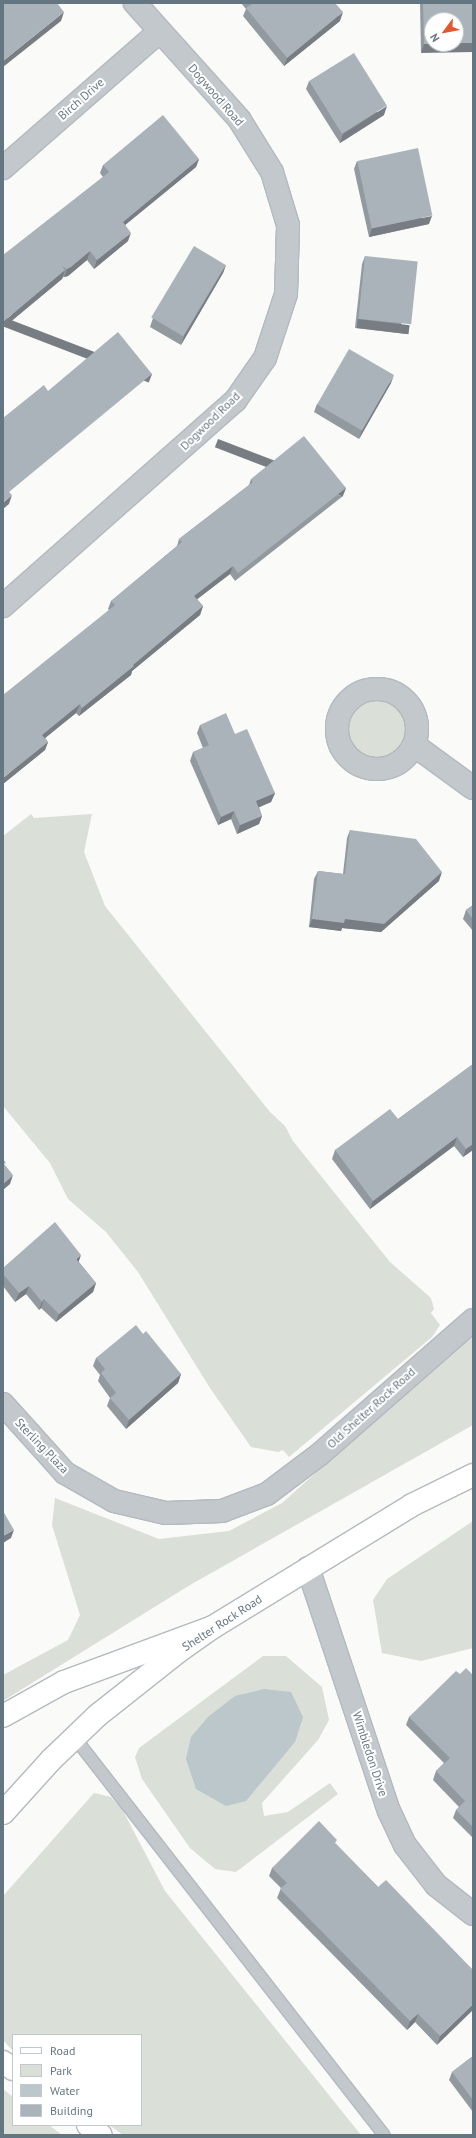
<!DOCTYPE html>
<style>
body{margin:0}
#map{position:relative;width:476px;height:2138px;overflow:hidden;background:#fafaf8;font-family:"PT Sans",sans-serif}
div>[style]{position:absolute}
.green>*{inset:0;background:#dadfd7}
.round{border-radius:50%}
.water>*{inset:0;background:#bbc7cb}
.roads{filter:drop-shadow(1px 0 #b3babf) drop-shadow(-1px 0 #b3babf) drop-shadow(0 1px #b3babf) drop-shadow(0 -1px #b3babf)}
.lane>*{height:11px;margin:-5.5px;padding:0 5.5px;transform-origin:5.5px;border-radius:5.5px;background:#c3c8cc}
.street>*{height:22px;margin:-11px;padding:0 11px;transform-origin:11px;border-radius:11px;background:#c3c8cc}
.street>.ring{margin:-11px;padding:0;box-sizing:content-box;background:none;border:22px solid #c3c8cc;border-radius:50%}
.secondary>*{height:22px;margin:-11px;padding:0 11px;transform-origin:11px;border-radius:11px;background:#fff}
.highway>*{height:22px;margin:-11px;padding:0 11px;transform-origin:11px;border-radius:11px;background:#fff}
.wall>*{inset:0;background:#929a9f}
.shaded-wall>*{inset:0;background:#777d82;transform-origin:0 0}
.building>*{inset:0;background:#aab3b9;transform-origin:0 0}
span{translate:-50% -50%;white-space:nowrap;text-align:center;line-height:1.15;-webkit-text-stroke:4px #fff;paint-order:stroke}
.street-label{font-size:12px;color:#657683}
.frame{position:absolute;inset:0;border:4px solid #657683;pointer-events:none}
.legend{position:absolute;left:12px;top:2034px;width:130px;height:92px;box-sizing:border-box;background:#fff;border:1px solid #c1c8cd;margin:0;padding:5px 7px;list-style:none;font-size:12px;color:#657683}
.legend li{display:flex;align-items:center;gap:8px;height:20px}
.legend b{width:20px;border:1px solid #c1c8cd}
.north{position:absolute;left:424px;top:12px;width:40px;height:40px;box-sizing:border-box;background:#fff;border:1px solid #c1c8cd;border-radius:50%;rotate:238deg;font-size:11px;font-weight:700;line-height:16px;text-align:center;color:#657683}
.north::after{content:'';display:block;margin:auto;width:14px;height:18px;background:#e4572e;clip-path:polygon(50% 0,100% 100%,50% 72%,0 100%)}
</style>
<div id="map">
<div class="green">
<div class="round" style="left:337px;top:689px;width:80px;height:80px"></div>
<div style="clip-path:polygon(31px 814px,34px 818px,92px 814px,84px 852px,105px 906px,270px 1112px,285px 1126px,293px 1141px,390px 1262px,431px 1298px,434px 1309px,431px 1313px,440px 1325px,432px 1337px,289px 1457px,283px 1450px,278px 1452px,251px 1447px,210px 1388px,138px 1272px,106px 1232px,68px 1199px,50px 1163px,3px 1106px,3px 836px)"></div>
<div style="clip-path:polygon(473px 1337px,473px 1425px,190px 1585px,3px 1701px,3px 1675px,68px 1640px,80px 1615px,52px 1525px,55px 1498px,159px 1539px,229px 1531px,282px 1503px,442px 1360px)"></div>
<div style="clip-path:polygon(473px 1521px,473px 1648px,421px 1661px,382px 1653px,373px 1600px,387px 1579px)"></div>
<div style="clip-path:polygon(evenodd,263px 1656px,286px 1656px,322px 1687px,329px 1720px,318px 1740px,262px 1803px,264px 1816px,288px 1812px,330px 1783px,338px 1794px,236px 1872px,215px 1869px,190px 1848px,142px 1779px,135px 1757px,139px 1748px,263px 1656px,295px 1742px,270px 1771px,213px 1801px,295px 1742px)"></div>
<div style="clip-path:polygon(94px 1793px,111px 1797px,122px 1809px,165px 1891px,361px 2135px,123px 2135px,109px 2125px,141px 2125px,141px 2035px,13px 2035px,13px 2051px,3px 2040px,3px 1896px)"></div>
<div style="clip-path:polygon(3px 2089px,13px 2097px,13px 2125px,49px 2125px,62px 2135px,3px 2135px)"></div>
</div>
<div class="water">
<div style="clip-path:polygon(264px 1689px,291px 1692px,303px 1717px,295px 1742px,246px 1801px,226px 1806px,196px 1789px,186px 1759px,191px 1737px,208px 1717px,235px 1696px)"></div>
</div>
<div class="roads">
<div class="lane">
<div style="left:74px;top:1737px;width:504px;rotate:52.09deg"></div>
</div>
<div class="street">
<div style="left:3px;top:168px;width:208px;rotate:-41.1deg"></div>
<div style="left:3px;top:606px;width:310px;rotate:-41.5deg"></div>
<div style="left:235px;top:401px;width:52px;rotate:-55.1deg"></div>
<div style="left:265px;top:358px;width:67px;rotate:-71.8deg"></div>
<div style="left:286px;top:294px;width:69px;rotate:-88.3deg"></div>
<div style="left:288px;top:225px;width:55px;rotate:-106.8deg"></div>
<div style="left:272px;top:172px;width:62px;rotate:-121.9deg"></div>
<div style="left:239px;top:119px;width:156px;rotate:-131.9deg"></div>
<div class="ring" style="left:337px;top:689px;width:58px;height:58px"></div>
<div style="left:414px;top:745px;width:73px;rotate:36.1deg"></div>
<div style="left:3px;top:1404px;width:93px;rotate:48.1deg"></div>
<div style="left:65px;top:1473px;width:56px;rotate:29.7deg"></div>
<div style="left:114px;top:1501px;width:53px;rotate:13deg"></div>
<div style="left:166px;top:1513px;width:56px;rotate:-2deg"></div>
<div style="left:222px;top:1511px;width:48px;rotate:-20.7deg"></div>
<div style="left:267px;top:1494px;width:66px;rotate:-37deg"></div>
<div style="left:320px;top:1454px;width:203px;rotate:-41.2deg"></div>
<div style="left:308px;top:1568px;width:256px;rotate:71.6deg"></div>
<div style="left:389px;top:1811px;width:38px;rotate:65deg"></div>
<div style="left:405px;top:1845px;width:51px;rotate:52.2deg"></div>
<div style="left:436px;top:1885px;width:47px;rotate:38.1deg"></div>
</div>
<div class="secondary">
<div style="left:3px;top:1813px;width:72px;rotate:-47.8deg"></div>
<div style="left:51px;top:1760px;width:65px;rotate:-43.8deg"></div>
<div style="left:98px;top:1715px;width:103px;rotate:-38.3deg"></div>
<div style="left:179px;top:1651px;width:42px;rotate:-35.2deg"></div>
<div style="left:213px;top:1627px;width:233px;rotate:-31.5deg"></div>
<div style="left:412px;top:1505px;width:68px;rotate:-26.2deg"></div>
</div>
<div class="highway">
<div style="left:3px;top:1716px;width:70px;rotate:-29.1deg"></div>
<div style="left:64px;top:1682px;width:159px;rotate:-20.3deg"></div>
<div style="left:3px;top:2062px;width:12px;rotate:35deg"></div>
<div style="left:88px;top:2125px;width:16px;rotate:38deg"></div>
</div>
</div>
<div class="wall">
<div style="clip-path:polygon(241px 3px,335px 3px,340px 21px,284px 66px,243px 16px,246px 9px)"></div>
<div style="clip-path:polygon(420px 3px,473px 3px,421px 53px)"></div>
<div style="clip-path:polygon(309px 81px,384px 115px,340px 143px,306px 89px)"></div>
<div style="clip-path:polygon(199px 159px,196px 167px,125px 225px,128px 241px,94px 269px,87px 260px,68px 276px,64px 277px,63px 277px,62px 279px,3px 328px,103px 177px,100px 173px,103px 165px)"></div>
<div style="clip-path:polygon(357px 161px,429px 224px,369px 237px,354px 169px)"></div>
<div style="clip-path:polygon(365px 256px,407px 334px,355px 328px,362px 264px)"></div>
<div style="clip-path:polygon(226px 265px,223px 273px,181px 345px,150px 327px,153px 318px)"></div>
<div style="clip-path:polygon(391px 383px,359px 439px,314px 412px,317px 404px)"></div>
<div style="clip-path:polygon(251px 479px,343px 496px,235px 581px,230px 574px,197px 599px,203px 606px,200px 615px,132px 671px,131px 675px,79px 716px,76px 713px,45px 738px,48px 742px,45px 750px,3px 784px,109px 610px,108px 609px,111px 601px,177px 546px,179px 539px,249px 485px)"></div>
<div style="clip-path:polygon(200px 725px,235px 734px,275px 793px,271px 802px,259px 807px,262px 816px,259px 824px,237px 834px,231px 819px,218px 825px,190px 761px,193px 752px,203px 748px,197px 733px)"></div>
<div style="clip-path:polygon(350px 830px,439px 881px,381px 932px,342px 928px,341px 931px,309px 927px,314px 879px,318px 871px,343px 874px,347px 838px)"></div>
<div style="clip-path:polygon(473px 905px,473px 931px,463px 919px,466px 910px)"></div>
<div style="clip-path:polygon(473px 1064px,473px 1150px,463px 1157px,454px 1146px,370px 1209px,332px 1159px,335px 1150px,398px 1119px)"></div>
<div style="clip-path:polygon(79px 1262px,96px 1283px,93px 1292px,56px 1322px,41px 1308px,39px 1310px,26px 1294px,15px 1302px,3px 1286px,3px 1268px)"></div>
<div style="clip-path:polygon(143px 1334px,181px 1374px,178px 1383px,126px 1429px,107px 1406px,110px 1398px,98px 1381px,100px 1375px,93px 1366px,96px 1358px)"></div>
<div style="clip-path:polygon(460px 1674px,473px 1675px,473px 1838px,453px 1818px,456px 1810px,459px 1807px,433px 1780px,436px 1771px,444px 1763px,406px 1725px,409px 1717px)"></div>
<div style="clip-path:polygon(336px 1844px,378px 1887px,473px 1970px,437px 2045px,415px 2022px,407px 2030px,277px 1898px,281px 1888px,269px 1876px,272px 1868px)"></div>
<div style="clip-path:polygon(473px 2056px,473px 2112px,449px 2080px,452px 2072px)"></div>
</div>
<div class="shaded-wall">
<div style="clip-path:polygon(64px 12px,61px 21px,3px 67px,3px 61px)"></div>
<div style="clip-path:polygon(343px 12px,340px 21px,284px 66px,287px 58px)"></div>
<div style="clip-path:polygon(456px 43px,473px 43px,473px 52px,421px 53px,424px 44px,456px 44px)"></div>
<div style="clip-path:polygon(387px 106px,384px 115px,340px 143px,343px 134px)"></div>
<div style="clip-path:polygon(199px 159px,196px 167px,119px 230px,123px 222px)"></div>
<div style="clip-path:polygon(432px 216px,429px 224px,369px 237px,372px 228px)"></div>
<div style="clip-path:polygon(131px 233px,128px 241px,94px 269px,97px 260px)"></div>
<div style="clip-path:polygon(90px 251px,87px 260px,68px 276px,64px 277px,67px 269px)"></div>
<div style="clip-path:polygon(226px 265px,223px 273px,181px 345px,184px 336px)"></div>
<div style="clip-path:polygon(65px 270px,62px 279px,3px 328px,3px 322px)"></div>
<div style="left:358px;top:319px;width:52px;height:9px;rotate:7deg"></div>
<div style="left:152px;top:374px;width:9px;height:185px;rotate:111deg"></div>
<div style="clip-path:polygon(394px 375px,391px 383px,359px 439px,362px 430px)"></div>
<div style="left:346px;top:488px;width:9px;height:137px;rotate:111deg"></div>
<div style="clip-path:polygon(12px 495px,9px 504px,3px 509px,3px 503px)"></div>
<div style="clip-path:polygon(233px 566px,230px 574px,191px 604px,194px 596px)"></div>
<div style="clip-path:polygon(203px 606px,200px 615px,132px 671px,131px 675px,79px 716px,82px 708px)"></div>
<div style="clip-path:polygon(80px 704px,76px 713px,39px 743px,42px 735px)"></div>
<div style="clip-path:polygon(48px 742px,45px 750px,3px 784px,3px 778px)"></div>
<div style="clip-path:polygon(275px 793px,271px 802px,253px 810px,256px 801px)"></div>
<div style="clip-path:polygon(234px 811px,231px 819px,218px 825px,221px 817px)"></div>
<div style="clip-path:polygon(262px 816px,259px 824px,237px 834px,240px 825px)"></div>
<div style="clip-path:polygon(442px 872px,439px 881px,381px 932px,342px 928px,341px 931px,309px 927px,312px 919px,345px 919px)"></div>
<div style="clip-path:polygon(457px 1137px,454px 1146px,370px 1209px,373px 1201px)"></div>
<div style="clip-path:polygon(473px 1144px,473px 1150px,463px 1157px,466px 1149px)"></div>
<div style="clip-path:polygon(13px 1175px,10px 1184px,3px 1190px,3px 1184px)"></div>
<div style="clip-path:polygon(81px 1255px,78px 1264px,76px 1259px)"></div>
<div style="clip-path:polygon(96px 1283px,93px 1292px,56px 1322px,59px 1314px)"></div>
<div style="clip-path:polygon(29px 1286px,26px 1294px,15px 1302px,19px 1293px)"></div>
<div style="clip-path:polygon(44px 1299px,41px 1308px,39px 1310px,42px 1302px)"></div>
<div style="clip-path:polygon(181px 1374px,178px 1383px,126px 1429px,129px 1420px)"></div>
<div style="clip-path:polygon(14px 1530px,11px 1538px,3px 1543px,3px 1536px)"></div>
<div style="clip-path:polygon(473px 2004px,473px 2010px,437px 2045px,440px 2036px)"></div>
<div style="clip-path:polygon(418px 2014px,415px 2022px,407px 2030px,410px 2021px)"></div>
</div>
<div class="building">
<div style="clip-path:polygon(3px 3px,57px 3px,64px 12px,3px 61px)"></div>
<div style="clip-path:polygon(251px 3px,335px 3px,343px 12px,287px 58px,246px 8px,252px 4px)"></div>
<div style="clip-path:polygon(423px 3px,473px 3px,473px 43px,456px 43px,456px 20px,432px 20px,432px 44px,424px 44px)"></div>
<div style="left:354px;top:53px;width:62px;height:53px;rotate:58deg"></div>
<div style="clip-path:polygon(163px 115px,199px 159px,123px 222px,131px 233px,97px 260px,90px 251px,71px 267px,67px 269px,62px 266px,65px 270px,3px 322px,3px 255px,109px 172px,103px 165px)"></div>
<div style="left:418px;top:148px;width:69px;height:62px;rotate:78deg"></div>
<div style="left:194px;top:246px;width:37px;height:83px;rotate:31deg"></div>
<div style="left:365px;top:256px;width:53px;height:63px;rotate:6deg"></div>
<div style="clip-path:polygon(118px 332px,152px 374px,9px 492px,12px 495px,3px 503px,3px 418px,44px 385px,48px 391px)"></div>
<div style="left:349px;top:349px;width:52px;height:64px;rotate:30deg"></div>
<div style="clip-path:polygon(304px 436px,346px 488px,238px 573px,233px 566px,194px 596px,203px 606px,133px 665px,134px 666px,82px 708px,80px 704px,42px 735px,48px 742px,3px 778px,3px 695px,115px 605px,111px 601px,182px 542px,179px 539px,253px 482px,251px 479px)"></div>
<div style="clip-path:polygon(226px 713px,235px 734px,247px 729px,275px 793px,256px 801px,262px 816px,240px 825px,234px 811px,221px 817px,193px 752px,209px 745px,200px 725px)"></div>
<div style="clip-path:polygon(350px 830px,416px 839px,442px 872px,384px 924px,345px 919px,344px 923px,312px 919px,318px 871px,345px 874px)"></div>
<div style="clip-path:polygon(473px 905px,473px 919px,466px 910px)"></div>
<div style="clip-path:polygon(473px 1064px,473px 1144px,466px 1149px,457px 1137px,373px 1201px,335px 1150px,390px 1109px,398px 1119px)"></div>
<div style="clip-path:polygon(3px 1159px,6px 1163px,4px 1164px,13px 1175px,3px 1184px)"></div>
<div style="clip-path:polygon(55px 1222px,81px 1255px,76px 1259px,96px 1283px,59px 1314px,44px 1299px,42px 1302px,29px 1286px,19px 1293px,3px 1274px,3px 1268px)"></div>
<div style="clip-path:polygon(136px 1325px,143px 1334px,146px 1331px,181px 1374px,129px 1420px,110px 1398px,116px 1393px,101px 1373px,105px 1369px,96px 1358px)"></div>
<div style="clip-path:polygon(3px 1511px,14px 1530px,3px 1536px)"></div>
<div style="clip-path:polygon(466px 1668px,473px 1675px,473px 1827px,456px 1810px,465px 1801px,436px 1771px,450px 1758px,409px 1717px,456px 1671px,460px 1674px)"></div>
<div style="clip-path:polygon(319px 1821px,337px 1840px,335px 1843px,378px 1887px,386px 1880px,473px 1970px,473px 2004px,440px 2036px,418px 2014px,410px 2021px,280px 1889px,287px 1883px,272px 1868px)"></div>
<div style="clip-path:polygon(473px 2056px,473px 2100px,452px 2072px)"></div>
</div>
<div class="street-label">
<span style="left:216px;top:95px;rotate:49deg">Dogwood Road</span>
<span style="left:81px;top:99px;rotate:-41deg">Birch Drive</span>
<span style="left:210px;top:421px;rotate:-44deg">Dogwood Road</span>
<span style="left:371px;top:1408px;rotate:-42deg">Old Shelter Rock Road</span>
<span style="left:42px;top:1446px;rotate:46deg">Sterling Plaza</span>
<span style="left:222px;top:1623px;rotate:-33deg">Shelter Rock Road</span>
<span style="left:370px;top:1754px;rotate:72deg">Wimbledon Drive</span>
</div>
<div class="frame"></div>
<ul class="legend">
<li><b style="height:5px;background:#fff"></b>Road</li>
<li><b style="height:11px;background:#dadfd7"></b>Park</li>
<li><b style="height:11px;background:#bbc7cb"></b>Water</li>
<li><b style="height:11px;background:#aab3b9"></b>Building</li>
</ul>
<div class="north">N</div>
</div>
